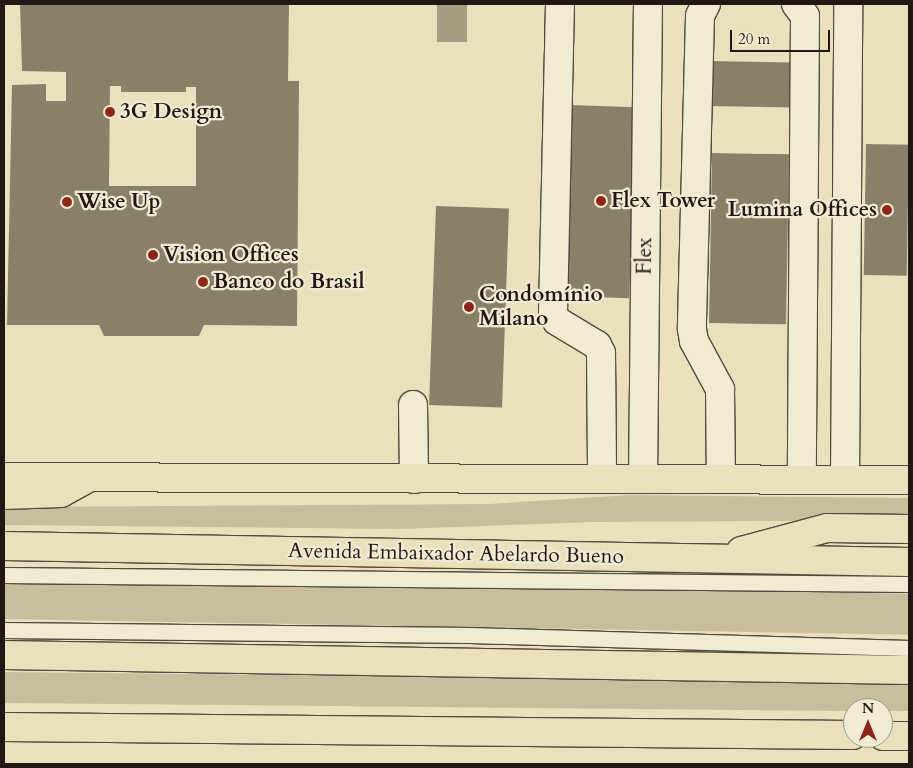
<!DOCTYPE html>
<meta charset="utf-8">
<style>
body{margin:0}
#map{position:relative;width:913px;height:768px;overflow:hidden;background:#eae0bb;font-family:Cardo,serif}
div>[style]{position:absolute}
.green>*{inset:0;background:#c8be9e;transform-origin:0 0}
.water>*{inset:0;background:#a69c82;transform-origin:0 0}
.building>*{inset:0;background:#8a806a;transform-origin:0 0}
.roads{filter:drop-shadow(1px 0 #54493d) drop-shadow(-1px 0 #54493d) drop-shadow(0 1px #54493d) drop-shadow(0 -1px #54493d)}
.service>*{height:15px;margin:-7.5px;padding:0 7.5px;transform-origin:7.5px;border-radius:7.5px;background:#f1ebd3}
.minor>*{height:28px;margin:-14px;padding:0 14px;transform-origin:14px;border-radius:14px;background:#f1ebd3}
.primary>*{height:28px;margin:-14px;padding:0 14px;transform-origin:14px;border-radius:14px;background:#eae0bb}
.trunk>*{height:28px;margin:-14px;padding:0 14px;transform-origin:14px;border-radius:14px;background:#eae0bb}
.dots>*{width:14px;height:14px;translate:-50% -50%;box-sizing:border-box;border:2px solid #f1ebd3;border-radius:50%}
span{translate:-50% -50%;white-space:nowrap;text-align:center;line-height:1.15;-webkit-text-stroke:4.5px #f1ebd3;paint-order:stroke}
.poi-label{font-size:21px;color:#221713;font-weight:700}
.left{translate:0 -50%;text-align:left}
.right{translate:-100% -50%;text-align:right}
.street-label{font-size:21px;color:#221713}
.frame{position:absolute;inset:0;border:5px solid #221713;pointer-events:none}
.north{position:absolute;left:843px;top:698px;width:50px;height:50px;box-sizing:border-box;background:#f1ebd3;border:1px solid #9e9686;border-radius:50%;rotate:0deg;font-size:14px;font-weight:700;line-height:20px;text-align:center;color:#221713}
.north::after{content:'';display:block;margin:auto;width:18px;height:22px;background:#8f2418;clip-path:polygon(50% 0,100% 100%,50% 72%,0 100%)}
.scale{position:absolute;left:730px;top:30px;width:100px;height:22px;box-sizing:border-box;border:2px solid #221713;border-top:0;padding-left:6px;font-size:15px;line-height:18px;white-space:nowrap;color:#221713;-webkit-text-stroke:4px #f1ebd3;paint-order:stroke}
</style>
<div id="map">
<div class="green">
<div style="clip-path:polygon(630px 495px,909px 498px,909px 520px,594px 522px,401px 529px,4px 525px,4px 507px,490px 504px)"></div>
<div style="left:4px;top:578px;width:905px;height:41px;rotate:1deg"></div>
<div style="clip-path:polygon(4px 672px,909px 682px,909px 711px,883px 711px,883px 708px,853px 708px,853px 711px,4px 703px)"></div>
</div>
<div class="water">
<div style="left:437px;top:4px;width:30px;height:38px"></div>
</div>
<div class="building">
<div style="clip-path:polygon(evenodd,20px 4px,289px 4px,288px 81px,299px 81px,297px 326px,204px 325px,199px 336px,104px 336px,99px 325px,7px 325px,12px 85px,46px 84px,46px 101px,66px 101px,66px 72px,22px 71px,20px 4px,110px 86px,121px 86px,121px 92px,186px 92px,186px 87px,196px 87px,196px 186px,109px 186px,110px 86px)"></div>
<div style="left:708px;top:61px;width:85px;height:45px;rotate:1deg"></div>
<div style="left:569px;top:105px;width:67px;height:191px;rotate:2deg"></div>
<div style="left:866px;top:144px;width:43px;height:131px;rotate:1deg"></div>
<div style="left:712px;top:153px;width:77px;height:170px;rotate:1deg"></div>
<div style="left:436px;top:206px;width:73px;height:199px;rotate:2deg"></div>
</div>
<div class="roads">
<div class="service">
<div style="left:4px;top:575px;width:905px;rotate:0.57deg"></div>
<div style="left:4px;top:630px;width:466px;rotate:0.6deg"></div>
<div style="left:470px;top:635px;width:439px;rotate:1.7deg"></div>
</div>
<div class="minor">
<div style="left:560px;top:4px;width:309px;rotate:91.3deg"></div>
<div style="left:553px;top:313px;width:9px;rotate:63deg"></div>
<div style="left:557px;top:321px;width:47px;rotate:31deg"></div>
<div style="left:597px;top:345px;width:9px;rotate:63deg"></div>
<div style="left:601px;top:353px;width:126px;rotate:89.5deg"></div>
<div style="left:706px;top:4px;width:13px;rotate:117deg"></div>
<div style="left:700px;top:16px;width:313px;rotate:91.5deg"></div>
<div style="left:692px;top:329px;width:12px;rotate:81deg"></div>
<div style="left:694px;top:341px;width:55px;rotate:61.6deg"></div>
<div style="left:720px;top:389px;width:90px;rotate:89.4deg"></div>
<div style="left:796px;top:4px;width:15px;rotate:53deg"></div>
<div style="left:805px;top:16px;width:463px;rotate:90.4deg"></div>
<div style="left:413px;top:405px;width:74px;rotate:89.2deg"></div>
<div style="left:643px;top:479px;width:475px;rotate:-89.4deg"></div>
<div style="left:845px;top:480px;width:476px;rotate:-89.6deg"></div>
</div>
<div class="primary">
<div style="left:4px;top:477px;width:905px;rotate:0.19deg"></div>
<div style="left:4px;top:727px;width:849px;rotate:0.54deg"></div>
<div style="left:883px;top:736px;width:26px"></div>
</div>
<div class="trunk">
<div style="left:4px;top:495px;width:57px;rotate:-2deg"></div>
<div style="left:61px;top:493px;width:29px;rotate:-29deg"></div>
<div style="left:4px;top:546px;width:905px;rotate:1.01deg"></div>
<div style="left:741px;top:551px;width:89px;rotate:-15deg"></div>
<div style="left:827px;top:528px;width:82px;rotate:0.7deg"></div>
<div style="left:4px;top:655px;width:905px;rotate:0.95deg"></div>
</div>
</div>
<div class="dots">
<div style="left:110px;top:112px;background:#8f2418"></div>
<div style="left:601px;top:201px;background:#8f2418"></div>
<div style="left:67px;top:202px;background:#8f2418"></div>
<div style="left:887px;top:210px;background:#8f2418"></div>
<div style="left:153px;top:255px;background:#8f2418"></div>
<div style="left:203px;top:282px;background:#8f2418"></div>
<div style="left:469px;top:307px;background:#8f2418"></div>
</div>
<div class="poi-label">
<span class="left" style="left:120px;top:112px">3G Design</span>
<span class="left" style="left:611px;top:201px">Flex Tower</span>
<span class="left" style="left:77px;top:202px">Wise Up</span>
<span class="right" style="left:877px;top:210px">Lumina Offices</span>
<span class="left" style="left:163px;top:255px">Vision Offices</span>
<span class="left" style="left:213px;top:282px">Banco do Brasil</span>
<span class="left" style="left:479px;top:307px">Condomínio<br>Milano</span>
</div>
<div class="street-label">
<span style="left:645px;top:256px;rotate:-89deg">Flex</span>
<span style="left:456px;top:554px;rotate:1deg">Avenida Embaixador Abelardo Bueno</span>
</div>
<div class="frame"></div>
<div class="north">N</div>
<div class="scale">20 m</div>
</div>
